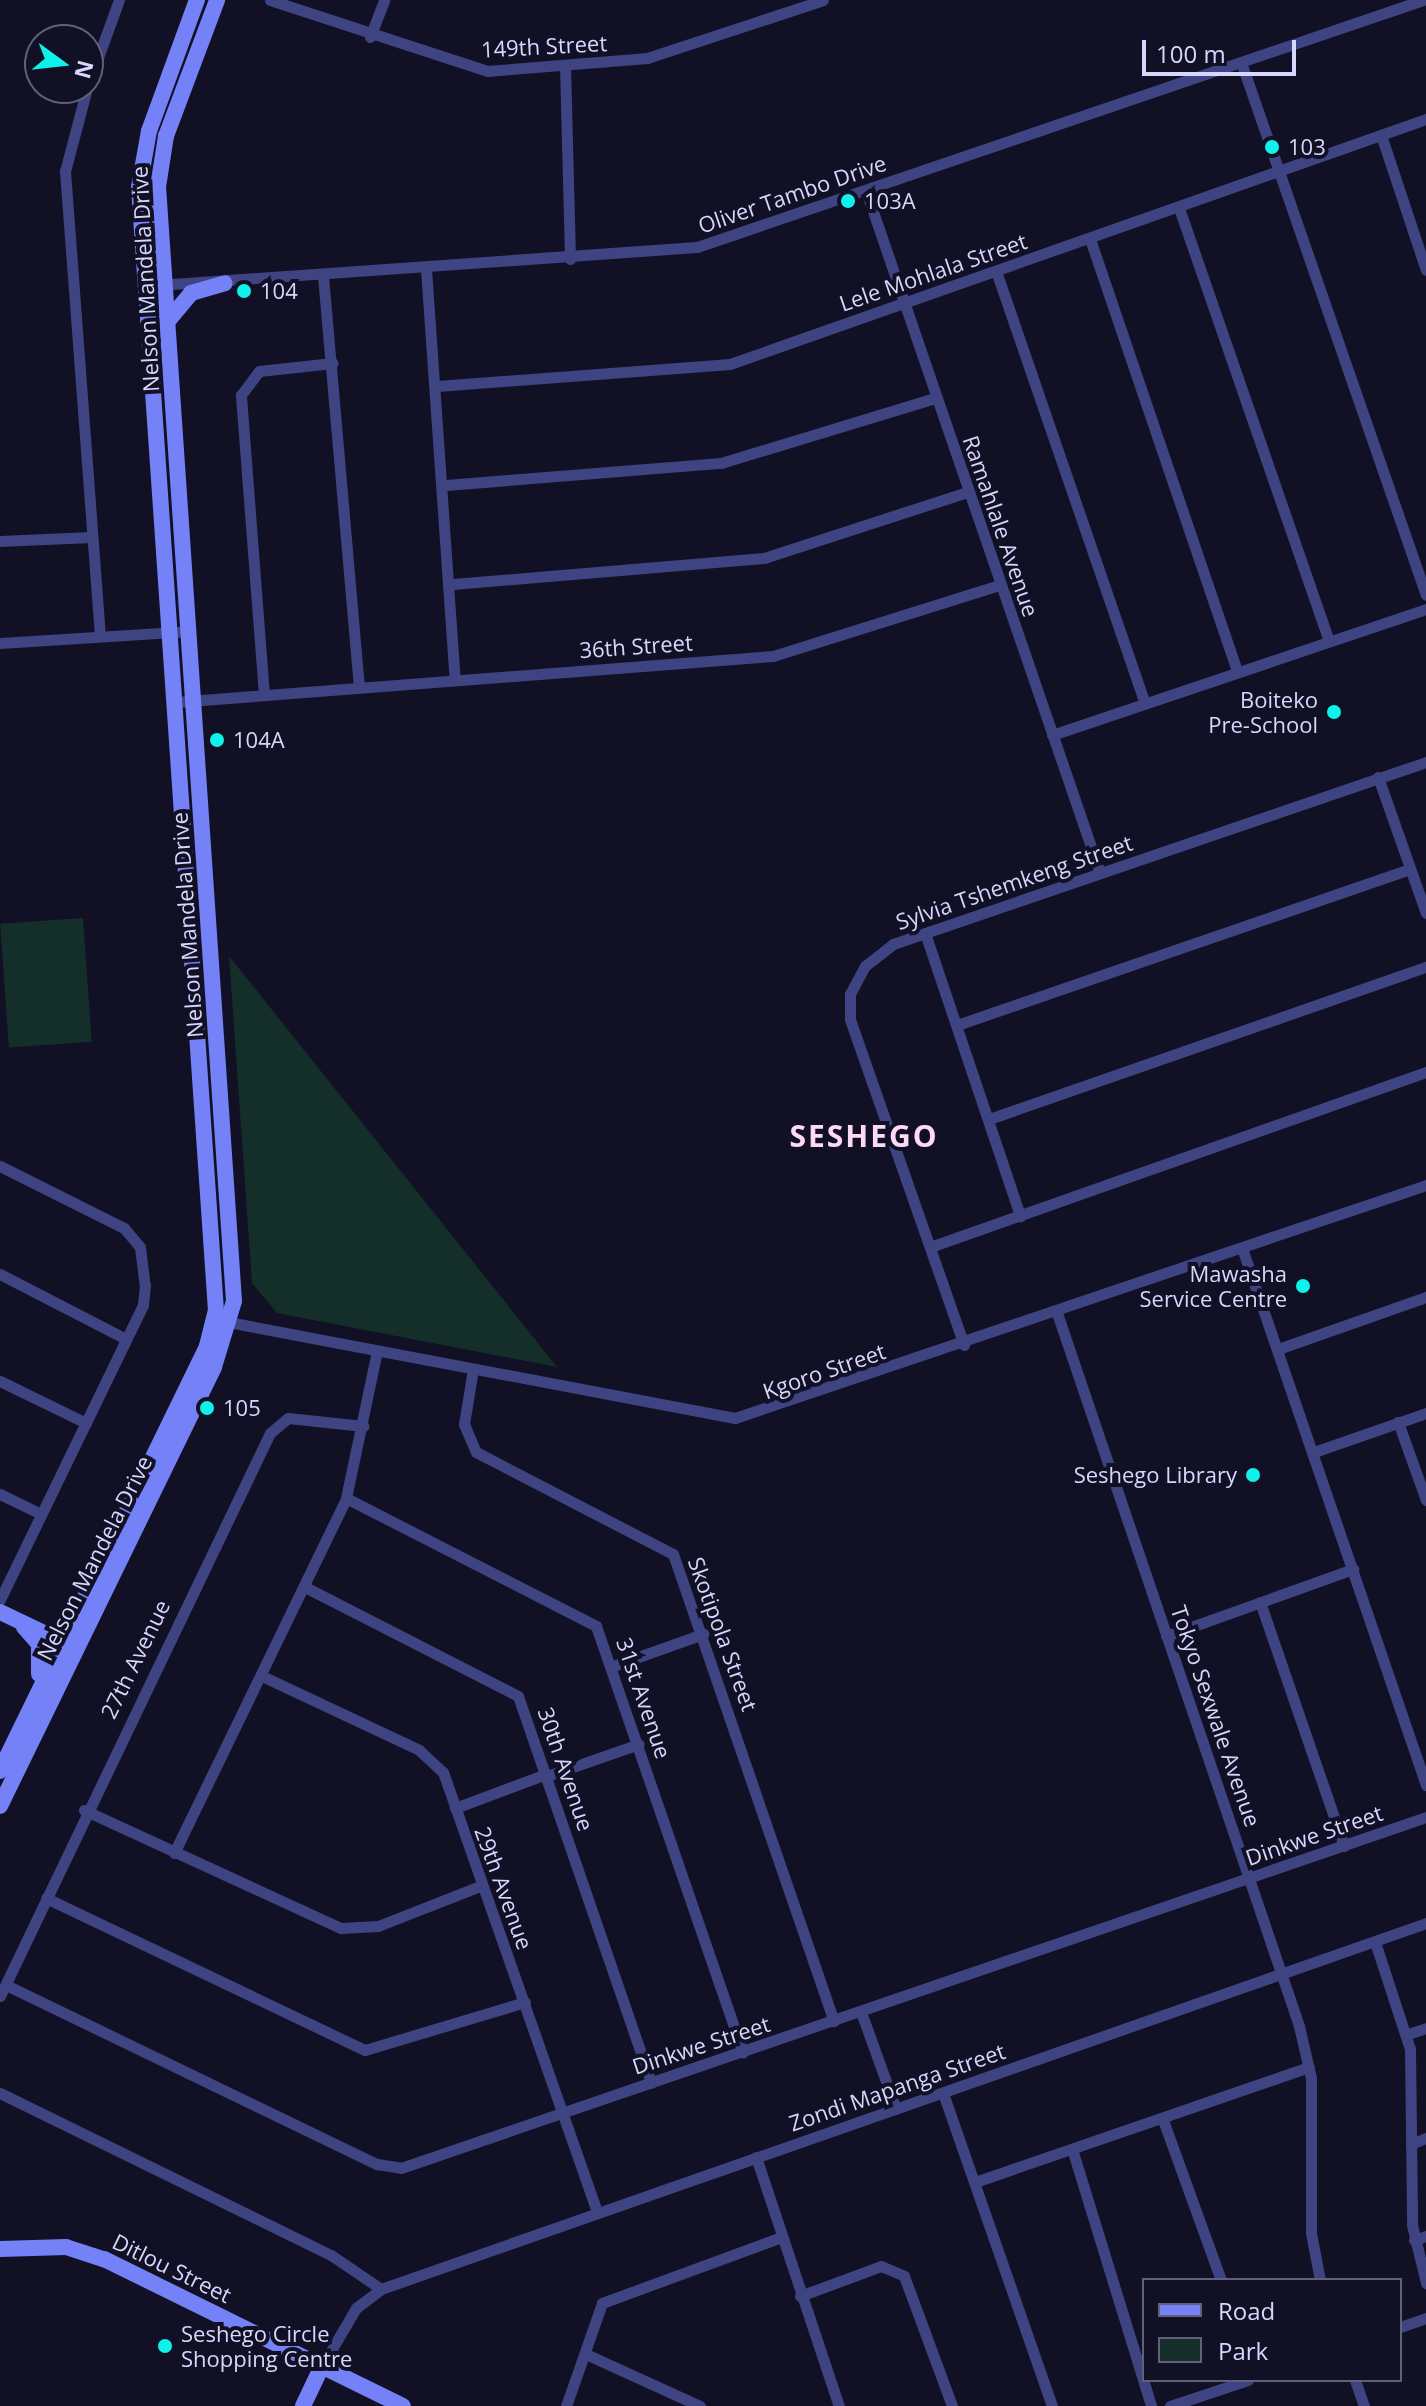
<!DOCTYPE html>
<style>
body{margin:0}
#map{position:relative;width:1426px;height:2406px;overflow:hidden;background:#111025;font-family:"Open Sans",sans-serif}
div>[style]{position:absolute}
.green>*{inset:0;background:#142f2a;transform-origin:0 0}
.street>*{height:11px;margin:-5.5px;padding:0 5.5px;transform-origin:5.5px;border-radius:5.5px;background:#3e4481}
.secondary>*{height:16px;margin:-8px;padding:0 8px;transform-origin:8px;border-radius:8px;background:#7481f7}
.dots>*{width:22px;height:22px;translate:-50% -50%;box-sizing:border-box;border:4px solid #111025;border-radius:50%}
span{translate:-50% -50%;white-space:nowrap;text-align:center;line-height:1.15;-webkit-text-stroke:8px #111025;paint-order:stroke}
.street-label{font-size:22px;color:#d7d7fd}
.poi-label{font-size:22px;color:#d7d7fd}
.left{translate:0 -50%;text-align:left}
.right{translate:-100% -50%;text-align:right}
.district-label{font-size:30px;color:#fdd9f4;font-weight:700;letter-spacing:2px}
.legend{position:absolute;left:1142px;top:2278px;width:260px;height:104px;box-sizing:border-box;background:#111025;border:2px solid #60607b;margin:0;padding:10px 14px;list-style:none;font-size:24px;color:#d7d7fd}
.legend li{display:flex;align-items:center;gap:16px;height:40px}
.legend b{width:40px;border:2px solid #60607b}
.north{position:absolute;left:24px;top:24px;width:80px;height:80px;box-sizing:border-box;background:#111025;border:2px solid #60607b;border-radius:50%;rotate:105deg;font-size:22px;font-weight:700;line-height:32px;text-align:center;color:#d7d7fd}
.north::after{content:'';display:block;margin:auto;width:28px;height:36px;background:#0ff1eb;clip-path:polygon(50% 0,100% 100%,50% 72%,0 100%)}
.scale{position:absolute;left:1142px;top:40px;width:154px;height:36px;box-sizing:border-box;border:4px solid #d7d7fd;border-top:0;padding-left:10px;font-size:24px;line-height:28px;white-space:nowrap;color:#d7d7fd;-webkit-text-stroke:6px #111025;paint-order:stroke}
</style>
<div id="map">
<div class="green">
<div style="left:83px;top:918px;width:124px;height:83px;rotate:86deg"></div>
<div style="clip-path:polygon(229px 956px,557px 1367px,277px 1313px,252px 1283px)"></div>
</div>
<div class="street">
<div style="left:270px;top:0;width:228px;rotate:18.1deg"></div>
<div style="left:487px;top:71px;width:161px;rotate:-4.6deg"></div>
<div style="left:647px;top:58px;width:185px;rotate:-18.2deg"></div>
<div style="left:370px;top:37px;width:40px;rotate:-69deg"></div>
<div style="left:1241px;top:62px;width:564px;rotate:70.86deg"></div>
<div style="left:565px;top:66px;width:193px;rotate:88.5deg"></div>
<div style="left:88px;top:85px;width:90px;rotate:-70deg"></div>
<div style="left:87px;top:88px;width:86px;rotate:104.8deg"></div>
<div style="left:65px;top:171px;width:466px;rotate:85.7deg"></div>
<div style="left:1381px;top:135px;width:142px;rotate:71.6deg"></div>
<div style="left:866px;top:191px;width:721px;rotate:71.06deg"></div>
<div style="left:1179px;top:208px;width:455px;rotate:70.9deg"></div>
<div style="left:1090px;top:239px;width:455px;rotate:71.2deg"></div>
<div style="left:426px;top:269px;width:411px;rotate:86deg"></div>
<div style="left:996px;top:271px;width:455px;rotate:71deg"></div>
<div style="left:323px;top:276px;width:412px;rotate:85deg"></div>
<div style="left:158px;top:285px;width:540px;rotate:-4.03deg"></div>
<div style="left:697px;top:247px;width:767px;rotate:-18.79deg"></div>
<div style="left:437px;top:386px;width:294px;rotate:-4.3deg"></div>
<div style="left:730px;top:364px;width:738px;rotate:-19.39deg"></div>
<div style="left:446px;top:485px;width:276px;rotate:-4.6deg"></div>
<div style="left:721px;top:463px;width:224px;rotate:-16.9deg"></div>
<div style="left:0;top:541px;width:92px;rotate:-2.5deg"></div>
<div style="left:453px;top:584px;width:312px;rotate:-4.8deg"></div>
<div style="left:764px;top:558px;width:213px;rotate:-18deg"></div>
<div style="left:0;top:643px;width:189px;rotate:-3.6deg"></div>
<div style="left:264px;top:695px;width:301px;rotate:-94.4deg"></div>
<div style="left:241px;top:395px;width:30px;rotate:-53deg"></div>
<div style="left:259px;top:371px;width:74px;rotate:-6.2deg"></div>
<div style="left:176px;top:702px;width:599px;rotate:-4.41deg"></div>
<div style="left:773px;top:656px;width:238px;rotate:-17.4deg"></div>
<div style="left:1052px;top:735px;width:395px;rotate:-18.6deg"></div>
<div style="left:1378px;top:777px;width:144px;rotate:70.6deg"></div>
<div style="left:925px;top:933px;width:299px;rotate:71.4deg"></div>
<div style="left:957px;top:1025px;width:479px;rotate:-19deg"></div>
<div style="left:989px;top:1119px;width:463px;rotate:-19.2deg"></div>
<div style="left:0;top:1166px;width:139px;rotate:26.6deg"></div>
<div style="left:124px;top:1228px;width:25px;rotate:50deg"></div>
<div style="left:140px;top:1247px;width:38px;rotate:83deg"></div>
<div style="left:145px;top:1285px;width:20px;rotate:96deg"></div>
<div style="left:143px;top:1305px;width:328px;rotate:115.9deg"></div>
<div style="left:930px;top:1247px;width:526px;rotate:-19.43deg"></div>
<div style="left:1242px;top:1248px;width:568px;rotate:71.09deg"></div>
<div style="left:0;top:1274px;width:142px;rotate:27.3deg"></div>
<div style="left:1057px;top:1313px;width:753px;rotate:71.25deg"></div>
<div style="left:1299px;top:2026px;width:53px;rotate:77deg"></div>
<div style="left:1311px;top:2078px;width:155px;rotate:90deg"></div>
<div style="left:1311px;top:2233px;width:48px;rotate:79.2deg"></div>
<div style="left:223px;top:1321px;width:521px;rotate:10.73deg"></div>
<div style="left:735px;top:1418px;width:729px;rotate:-18.63deg"></div>
<div style="left:964px;top:1345px;width:345px;rotate:-109.3deg"></div>
<div style="left:850px;top:1019px;width:25px;rotate:-90deg"></div>
<div style="left:850px;top:994px;width:32px;rotate:-62deg"></div>
<div style="left:865px;top:966px;width:36px;rotate:-38deg"></div>
<div style="left:893px;top:944px;width:563px;rotate:-18.85deg"></div>
<div style="left:1278px;top:1349px;width:157px;rotate:-19.4deg"></div>
<div style="left:473px;top:1369px;width:56px;rotate:99.3deg"></div>
<div style="left:464px;top:1424px;width:30px;rotate:67deg"></div>
<div style="left:476px;top:1452px;width:222px;rotate:27.4deg"></div>
<div style="left:673px;top:1554px;width:494px;rotate:71deg"></div>
<div style="left:0;top:1381px;width:96px;rotate:26deg"></div>
<div style="left:1398px;top:1422px;width:83px;rotate:70.3deg"></div>
<div style="left:1314px;top:1452px;width:119px;rotate:-19.2deg"></div>
<div style="left:0;top:1494px;width:43px;rotate:26deg"></div>
<div style="left:346px;top:1498px;width:281px;rotate:27.1deg"></div>
<div style="left:596px;top:1626px;width:451px;rotate:71deg"></div>
<div style="left:305px;top:1587px;width:239px;rotate:27.1deg"></div>
<div style="left:518px;top:1696px;width:409px;rotate:71deg"></div>
<div style="left:1260px;top:1602px;width:258px;rotate:71deg"></div>
<div style="left:1166px;top:1636px;width:199px;rotate:-19.7deg"></div>
<div style="left:613px;top:1666px;width:96px;rotate:-19.6deg"></div>
<div style="left:262px;top:1676px;width:174px;rotate:25.2deg"></div>
<div style="left:419px;top:1750px;width:33px;rotate:43deg"></div>
<div style="left:443px;top:1772px;width:465px;rotate:70.7deg"></div>
<div style="left:547px;top:1776px;width:97px;rotate:-19.2deg"></div>
<div style="left:455px;top:1808px;width:97px;rotate:-20.5deg"></div>
<div style="left:84px;top:1810px;width:283px;rotate:24.7deg"></div>
<div style="left:341px;top:1928px;width:37px;rotate:-3deg"></div>
<div style="left:378px;top:1926px;width:110px;rotate:-21.4deg"></div>
<div style="left:174px;top:1853px;width:394px;rotate:-64.1deg"></div>
<div style="left:346px;top:1498px;width:150px;rotate:-78.1deg"></div>
<div style="left:46px;top:1898px;width:353px;rotate:25.5deg"></div>
<div style="left:365px;top:2050px;width:167px;rotate:-16.7deg"></div>
<div style="left:1375px;top:1942px;width:113px;rotate:71.9deg"></div>
<div style="left:1410px;top:2049px;width:176px;rotate:89.3deg"></div>
<div style="left:1412px;top:2225px;width:60px;rotate:76.4deg"></div>
<div style="left:6px;top:1985px;width:412px;rotate:25.8deg"></div>
<div style="left:377px;top:2164px;width:24px;rotate:9deg"></div>
<div style="left:401px;top:2168px;width:1083px;rotate:-18.9deg"></div>
<div style="left:0;top:1996px;width:624px;rotate:-64.38deg"></div>
<div style="left:270px;top:1433px;width:23px;rotate:-40deg"></div>
<div style="left:288px;top:1418px;width:76px;rotate:6deg"></div>
<div style="left:861px;top:2012px;width:103px;rotate:70.2deg"></div>
<div style="left:1408px;top:2034px;width:19px;rotate:-18deg"></div>
<div style="left:0;top:2093px;width:369px;rotate:26.1deg"></div>
<div style="left:331px;top:2255px;width:60px;rotate:34.2deg"></div>
<div style="left:943px;top:2093px;width:331px;rotate:70.8deg"></div>
<div style="left:1163px;top:2120px;width:170px;rotate:70.1deg"></div>
<div style="left:1411px;top:2144px;width:16px;rotate:-22deg"></div>
<div style="left:1073px;top:2152px;width:266px;rotate:72.9deg"></div>
<div style="left:756px;top:2157px;width:262px;rotate:71.6deg"></div>
<div style="left:975px;top:2182px;width:353px;rotate:-19deg"></div>
<div style="left:1414px;top:2240px;width:13px;rotate:-18deg"></div>
<div style="left:800px;top:2296px;width:86px;rotate:-20.3deg"></div>
<div style="left:881px;top:2266px;width:25px;rotate:23deg"></div>
<div style="left:904px;top:2276px;width:139px;rotate:69.7deg"></div>
<div style="left:1400px;top:2327px;width:28px;rotate:-19deg"></div>
<div style="left:588px;top:2355px;width:123px;rotate:24.5deg"></div>
<div style="left:322px;top:2366px;width:67px;rotate:-59.6deg"></div>
<div style="left:356px;top:2308px;width:31px;rotate:-37deg"></div>
<div style="left:381px;top:2289px;width:1107px;rotate:-19.3deg"></div>
<div style="left:1355px;top:2380px;width:28px;rotate:71deg"></div>
<div style="left:566px;top:2406px;width:109px;rotate:-70.7deg"></div>
<div style="left:602px;top:2303px;width:189px;rotate:-20.2deg"></div>
<div style="left:1170px;top:2406px;width:82px;rotate:-18.4deg"></div>
</div>
<div class="secondary">
<div style="left:167px;top:322px;width:38px;rotate:-50deg"></div>
<div style="left:191px;top:293px;width:35px;rotate:-16deg"></div>
<div style="left:0;top:1612px;width:74px;rotate:25.5deg"></div>
<div style="left:24px;top:1627px;width:23px;rotate:49deg"></div>
<div style="left:39px;top:1644px;width:30px;rotate:90deg"></div>
<div style="left:0;top:1771px;width:473px;rotate:-64deg"></div>
<div style="left:207px;top:1346px;width:36px;rotate:-76deg"></div>
<div style="left:216px;top:1311px;width:1127px;rotate:-93.92deg"></div>
<div style="left:139px;top:187px;width:57px;rotate:-79.9deg"></div>
<div style="left:149px;top:131px;width:140px;rotate:-69.9deg"></div>
<div style="left:0;top:1806px;width:488px;rotate:-64deg"></div>
<div style="left:214px;top:1367px;width:69px;rotate:-73.1deg"></div>
<div style="left:234px;top:1301px;width:1117px;rotate:-93.9deg"></div>
<div style="left:158px;top:187px;width:52px;rotate:-81.1deg"></div>
<div style="left:166px;top:136px;width:145px;rotate:-69.4deg"></div>
<div style="left:0;top:2249px;width:66px;rotate:-1.7deg"></div>
<div style="left:66px;top:2247px;width:40px;rotate:18deg"></div>
<div style="left:104px;top:2259px;width:333px;rotate:26.2deg"></div>
<div style="left:303px;top:2406px;width:44px;rotate:-64.6deg"></div>
</div>
<div class="dots">
<div style="left:1272px;top:147px;background:#0ff1eb"></div>
<div style="left:848px;top:201px;background:#0ff1eb"></div>
<div style="left:244px;top:291px;background:#0ff1eb"></div>
<div style="left:1334px;top:712px;background:#0ff1eb"></div>
<div style="left:217px;top:740px;background:#0ff1eb"></div>
<div style="left:1303px;top:1286px;background:#0ff1eb"></div>
<div style="left:207px;top:1408px;background:#0ff1eb"></div>
<div style="left:1253px;top:1475px;background:#0ff1eb"></div>
<div style="left:165px;top:2346px;background:#0ff1eb"></div>
</div>
<div class="street-label">
<span style="left:544px;top:46px;rotate:-3deg">149th Street</span>
<span style="left:792px;top:194px;rotate:-19deg">Oliver Tambo Drive</span>
<span style="left:933px;top:272px;rotate:-19deg">Lele Mohlala Street</span>
<span style="left:145px;top:279px;rotate:-93deg">Nelson Mandela Drive</span>
<span style="left:1001px;top:526px;rotate:71deg">Ramahlale Avenue</span>
<span style="left:636px;top:646px;rotate:-4deg">36th Street</span>
<span style="left:1014px;top:882px;rotate:-19deg">Sylvia Tshemkeng Street</span>
<span style="left:187px;top:925px;rotate:-94deg">Nelson Mandela Drive</span>
<span style="left:824px;top:1371px;rotate:-19deg">Kgoro Street</span>
<span style="left:94px;top:1558px;rotate:-63deg">Nelson Mandela Drive</span>
<span style="left:723px;top:1634px;rotate:70deg">Skotipola Street</span>
<span style="left:135px;top:1659px;rotate:-64deg">27th Avenue</span>
<span style="left:644px;top:1698px;rotate:71deg">31st Avenue</span>
<span style="left:1216px;top:1716px;rotate:71deg">Tokyo Sexwale Avenue</span>
<span style="left:566px;top:1769px;rotate:71deg">30th Avenue</span>
<span style="left:1314px;top:1835px;rotate:-19deg">Dinkwe Street</span>
<span style="left:504px;top:1888px;rotate:70deg">29th Avenue</span>
<span style="left:701px;top:2045px;rotate:-18deg">Dinkwe Street</span>
<span style="left:897px;top:2087px;rotate:-19deg">Zondi Mapanga Street</span>
<span style="left:172px;top:2268px;rotate:26deg">Ditlou Street</span>
</div>
<div class="poi-label">
<span class="left" style="left:1288px;top:147px">103</span>
<span class="left" style="left:864px;top:201px">103A</span>
<span class="left" style="left:260px;top:291px">104</span>
<span class="right" style="left:1318px;top:712px">Boiteko<br>Pre-School</span>
<span class="left" style="left:233px;top:740px">104A</span>
<span class="right" style="left:1287px;top:1286px">Mawasha<br>Service Centre</span>
<span class="left" style="left:223px;top:1408px">105</span>
<span class="right" style="left:1237px;top:1475px">Seshego Library</span>
<span class="left" style="left:181px;top:2346px">Seshego Circle<br>Shopping Centre</span>
</div>
<div class="district-label">
<span style="left:864px;top:1136px">SESHEGO</span>
</div>
<ul class="legend">
<li><b style="height:10px;background:#7481f7"></b>Road</li>
<li><b style="height:22px;background:#142f2a"></b>Park</li>
</ul>
<div class="north">N</div>
<div class="scale">100 m</div>
</div>
